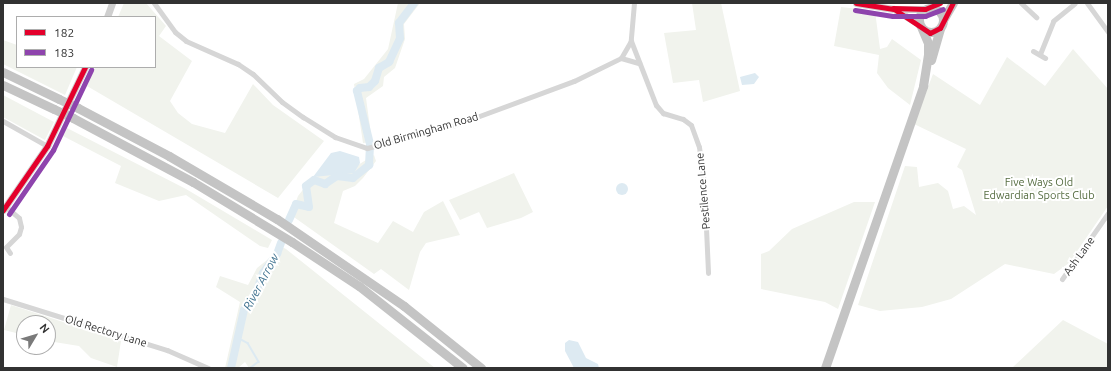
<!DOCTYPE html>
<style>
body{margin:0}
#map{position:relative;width:1111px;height:371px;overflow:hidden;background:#fff;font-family:Ubuntu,sans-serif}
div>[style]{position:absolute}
.green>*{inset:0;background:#f1f3ed}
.water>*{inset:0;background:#ddeaf2}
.round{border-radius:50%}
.stream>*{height:1.5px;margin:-0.75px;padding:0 0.75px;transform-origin:0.75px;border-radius:0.75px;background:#ddeaf2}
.river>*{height:8px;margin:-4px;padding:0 4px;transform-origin:4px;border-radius:4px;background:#ddeaf2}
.street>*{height:5px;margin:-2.5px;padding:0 2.5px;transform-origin:2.5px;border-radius:2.5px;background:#d6d6d6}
.secondary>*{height:7px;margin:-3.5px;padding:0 3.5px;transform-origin:3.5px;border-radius:3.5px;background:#cfcfcf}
.highway>*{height:9px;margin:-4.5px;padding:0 4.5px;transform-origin:4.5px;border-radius:4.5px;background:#c4c4c4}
.highway>.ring{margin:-4.5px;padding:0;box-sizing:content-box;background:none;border:9px solid #c4c4c4;border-radius:50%}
.highway-bridge>*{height:9px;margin:-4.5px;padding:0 4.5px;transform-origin:4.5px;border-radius:4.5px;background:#c4c4c4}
.bus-1>*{height:5px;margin:-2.5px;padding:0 2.5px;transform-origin:2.5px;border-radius:2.5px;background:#e4002b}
.bus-2>*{height:5px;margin:-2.5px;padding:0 2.5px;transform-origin:2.5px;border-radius:2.5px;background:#8e44ad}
span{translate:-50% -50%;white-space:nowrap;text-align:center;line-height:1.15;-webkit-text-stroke:4px #fff;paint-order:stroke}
.street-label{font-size:11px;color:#323232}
.park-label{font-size:11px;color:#556c40}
.water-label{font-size:12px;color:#427491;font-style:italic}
.frame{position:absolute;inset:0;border:4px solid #323232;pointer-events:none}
.legend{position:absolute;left:16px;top:16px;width:140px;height:52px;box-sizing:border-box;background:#fff;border:1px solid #adadad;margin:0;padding:5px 7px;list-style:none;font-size:12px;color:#323232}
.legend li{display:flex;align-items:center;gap:8px;height:20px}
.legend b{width:20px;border:1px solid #adadad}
.north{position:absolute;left:16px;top:315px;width:40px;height:40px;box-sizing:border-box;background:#fff;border:1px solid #adadad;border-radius:50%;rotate:52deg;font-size:11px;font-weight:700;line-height:16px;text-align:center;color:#323232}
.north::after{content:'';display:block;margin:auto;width:14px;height:18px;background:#7a7a7a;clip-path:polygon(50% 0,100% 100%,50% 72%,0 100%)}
</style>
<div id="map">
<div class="green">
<div style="clip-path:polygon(124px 3px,146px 3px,166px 26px,159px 36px,192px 61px,170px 101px,178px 113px,192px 124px,225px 133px,253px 84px,273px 105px,324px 141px,278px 198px,87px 86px,95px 67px,155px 67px,155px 17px,118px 17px)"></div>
<div style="clip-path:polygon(398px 3px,420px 3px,404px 24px,405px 39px,395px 68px,384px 77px,383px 86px,366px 98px,372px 142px,363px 143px,354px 84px,364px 79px,388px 49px)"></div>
<div style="clip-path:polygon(692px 3px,721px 3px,740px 91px,703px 102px,699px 80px,673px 83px,664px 33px,696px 30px)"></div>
<div style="clip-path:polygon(841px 7px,875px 11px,880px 49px,887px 47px,892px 39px,921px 60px,910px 105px,888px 88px,877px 73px,879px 55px,834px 46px)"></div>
<div style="clip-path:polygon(3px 40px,17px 45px,17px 67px,77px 67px,65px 95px,3px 64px)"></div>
<div style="clip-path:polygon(1073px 49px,1108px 89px,1108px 206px,1069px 263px,1054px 274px,1005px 264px,951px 299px,922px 307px,880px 311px,858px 305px,905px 166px,917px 167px,919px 187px,938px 183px,948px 191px,953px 209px,964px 206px,976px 215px,962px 170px,957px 167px,966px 149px,914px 124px,933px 74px,980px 105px,1007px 57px,1045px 86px)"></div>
<div style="clip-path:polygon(3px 95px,54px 122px,45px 140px,3px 117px)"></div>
<div style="clip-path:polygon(65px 127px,186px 189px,272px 240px,268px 248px,260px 246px,186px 195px,159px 201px,115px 183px,121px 166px,61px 135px)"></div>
<div style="clip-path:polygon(374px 155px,376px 161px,363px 178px,355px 186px,343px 191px,334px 223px,378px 243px,393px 221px,413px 232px,424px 212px,443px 201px,460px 235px,426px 243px,420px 252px,409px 290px,381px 269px,374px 274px,291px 215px,298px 196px,313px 177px,350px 170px)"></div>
<div style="clip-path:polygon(514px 173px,533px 212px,521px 218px,487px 228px,479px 212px,460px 220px,449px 200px)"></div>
<div style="clip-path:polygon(854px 202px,875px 202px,838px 309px,825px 302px,761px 289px,761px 254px,769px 251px,792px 229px)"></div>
<div style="clip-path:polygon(278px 245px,286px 249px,435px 368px,249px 368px,245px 362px,238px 368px,225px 368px,240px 302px,216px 287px,220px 276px,248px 285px,257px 268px,272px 256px)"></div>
<div style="clip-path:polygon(11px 305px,121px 341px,117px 367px,91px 358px,79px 346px,48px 341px,48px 323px,24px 323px,24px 335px,4px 330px)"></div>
<div style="clip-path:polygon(1063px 320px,1108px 344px,1108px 368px,1012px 368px)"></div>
</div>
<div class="water">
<div style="clip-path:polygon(755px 73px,759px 77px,754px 84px,742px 85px,740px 77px)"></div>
<div style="clip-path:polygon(340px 151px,359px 157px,360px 163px,354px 173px,313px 177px,331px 153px)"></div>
<div class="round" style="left:616px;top:183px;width:12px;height:12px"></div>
<div style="clip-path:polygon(569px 340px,578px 342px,586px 358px,598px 364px,599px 368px,574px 368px,565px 351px,565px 343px)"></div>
</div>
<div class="stream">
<div style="left:240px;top:339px;width:9px;rotate:27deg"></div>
<div style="left:248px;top:343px;width:22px;rotate:60deg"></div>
<div style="left:259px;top:362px;width:10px;rotate:143deg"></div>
</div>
<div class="river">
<div style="left:289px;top:220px;width:17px;rotate:-66deg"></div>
<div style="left:296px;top:204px;width:13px;rotate:13deg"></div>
<div style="left:309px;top:207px;width:21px;rotate:-98deg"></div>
<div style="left:306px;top:186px;width:10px;rotate:-37deg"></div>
<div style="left:314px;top:180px;width:12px;rotate:20deg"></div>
<div style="left:325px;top:184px;width:14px;rotate:-34deg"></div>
<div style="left:337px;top:176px;width:16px;rotate:7deg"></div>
<div style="left:353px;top:178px;width:21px;rotate:-39deg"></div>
<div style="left:369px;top:165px;width:21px;rotate:-87deg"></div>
<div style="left:370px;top:144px;width:55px;rotate:-103.8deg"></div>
<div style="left:357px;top:91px;width:4px;rotate:-45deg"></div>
<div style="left:360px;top:88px;width:9px;rotate:-6deg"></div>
<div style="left:369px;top:87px;width:8px;rotate:-45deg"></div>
<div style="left:375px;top:81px;width:14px;rotate:-73deg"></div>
<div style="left:379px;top:68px;width:12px;rotate:-31deg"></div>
<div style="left:389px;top:62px;width:26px;rotate:-65deg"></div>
<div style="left:400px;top:38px;width:15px;rotate:-94deg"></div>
<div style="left:399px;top:23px;width:25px;rotate:-53deg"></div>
<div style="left:231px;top:368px;width:59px;rotate:-77.4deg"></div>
<div style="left:244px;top:310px;width:21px;rotate:-55deg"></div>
<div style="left:256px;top:293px;width:21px;rotate:-71deg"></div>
<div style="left:263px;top:273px;width:24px;rotate:-54deg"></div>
<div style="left:277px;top:254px;width:12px;rotate:-70deg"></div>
</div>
<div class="street">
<div style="left:154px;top:3px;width:36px;rotate:54deg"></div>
<div style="left:175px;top:32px;width:14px;rotate:39deg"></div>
<div style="left:186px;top:41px;width:57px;rotate:23.9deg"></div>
<div style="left:238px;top:64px;width:18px;rotate:34deg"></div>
<div style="left:253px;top:74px;width:40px;rotate:44deg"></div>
<div style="left:282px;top:102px;width:26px;rotate:36deg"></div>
<div style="left:303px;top:117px;width:38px;rotate:32deg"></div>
<div style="left:335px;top:137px;width:34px;rotate:19deg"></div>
<div style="left:367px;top:148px;width:91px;rotate:-14.6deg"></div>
<div style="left:455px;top:125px;width:127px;rotate:-20.3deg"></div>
<div style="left:574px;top:81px;width:52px;rotate:-26.1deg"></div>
<div style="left:621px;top:58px;width:20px;rotate:-60deg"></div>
<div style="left:634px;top:3px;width:38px;rotate:95deg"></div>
<div style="left:631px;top:41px;width:69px;rotate:68.7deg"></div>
<div style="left:656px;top:105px;width:11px;rotate:49deg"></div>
<div style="left:663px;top:113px;width:21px;rotate:17deg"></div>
<div style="left:683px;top:119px;width:10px;rotate:37deg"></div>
<div style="left:691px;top:125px;width:23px;rotate:70deg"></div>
<div style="left:699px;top:147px;width:37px;rotate:82deg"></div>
<div style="left:704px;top:184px;width:89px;rotate:87.4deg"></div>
<div style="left:1021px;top:3px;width:21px;rotate:43deg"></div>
<div style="left:1087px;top:3px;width:36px;rotate:54deg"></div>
<div style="left:1033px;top:51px;width:14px;rotate:30deg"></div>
<div style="left:1040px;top:54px;width:35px;rotate:-68deg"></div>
<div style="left:1053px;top:21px;width:28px;rotate:-39deg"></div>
<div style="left:621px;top:58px;width:19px;rotate:16deg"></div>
<div style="left:3px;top:121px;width:51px;rotate:29.6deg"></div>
<div style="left:6px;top:207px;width:17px;rotate:40deg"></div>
<div style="left:19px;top:218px;width:9px;rotate:77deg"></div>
<div style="left:21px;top:227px;width:7px;rotate:106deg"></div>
<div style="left:19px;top:234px;width:18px;rotate:135deg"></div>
<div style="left:6px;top:247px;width:7px;rotate:56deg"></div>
<div style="left:1062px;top:279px;width:80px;rotate:-55.1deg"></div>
<div style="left:3px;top:299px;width:172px;rotate:17.3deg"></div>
<div style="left:167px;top:350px;width:45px;rotate:23.7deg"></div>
</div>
<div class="secondary">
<div style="left:856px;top:3px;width:38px;rotate:9deg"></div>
<div style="left:894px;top:9px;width:31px"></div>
<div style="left:894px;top:9px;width:29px;rotate:31deg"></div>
<div style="left:107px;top:17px;width:15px;rotate:-70deg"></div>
<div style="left:3px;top:210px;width:78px;rotate:-55.5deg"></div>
<div style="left:47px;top:146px;width:88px;rotate:-64.3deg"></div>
</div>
<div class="highway">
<div class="ring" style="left:919px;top:8px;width:15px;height:15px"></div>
<div style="left:943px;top:20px;width:20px;rotate:-60deg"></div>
<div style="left:931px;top:60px;width:33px;rotate:-74deg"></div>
<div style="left:3px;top:72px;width:62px;rotate:25.7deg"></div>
<div style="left:3px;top:85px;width:56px;rotate:25.2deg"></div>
<div style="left:78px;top:108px;width:103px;rotate:27.8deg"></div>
<div style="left:169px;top:156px;width:125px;rotate:30.3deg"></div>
<div style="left:277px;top:219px;width:154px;rotate:34.4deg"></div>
<div style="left:404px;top:306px;width:99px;rotate:38.8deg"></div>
<div style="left:73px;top:118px;width:136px;rotate:28.1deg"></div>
<div style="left:193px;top:182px;width:116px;rotate:31.2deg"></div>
<div style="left:292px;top:242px;width:80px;rotate:33.3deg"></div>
<div style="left:359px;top:286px;width:132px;rotate:38.3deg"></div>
<div style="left:825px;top:368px;width:299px;rotate:-70.8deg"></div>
<div style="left:923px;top:86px;width:32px;rotate:-81deg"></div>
<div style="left:928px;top:54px;width:11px;rotate:-90deg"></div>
<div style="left:928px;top:43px;width:15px;rotate:-113deg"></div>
</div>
<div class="highway-bridge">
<div style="left:59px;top:99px;width:21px;rotate:25deg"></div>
<div style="left:54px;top:109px;width:21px;rotate:25deg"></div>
</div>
<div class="bus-1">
<div style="left:856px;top:3px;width:38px;rotate:9deg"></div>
<div style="left:894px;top:9px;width:43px;rotate:33.7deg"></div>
<div style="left:930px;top:33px;width:11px;rotate:-27deg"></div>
<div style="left:940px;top:28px;width:28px;rotate:-63deg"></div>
<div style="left:893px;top:8px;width:32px;rotate:2deg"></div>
<div style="left:925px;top:9px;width:16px;rotate:-22deg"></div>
<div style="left:3px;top:210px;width:78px;rotate:-55.5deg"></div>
<div style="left:47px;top:146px;width:88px;rotate:-64.3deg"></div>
</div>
<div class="bus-2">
<div style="left:855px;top:10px;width:38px;rotate:9deg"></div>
<div style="left:893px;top:16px;width:32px"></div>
<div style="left:925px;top:16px;width:19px;rotate:-21deg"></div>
<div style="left:9px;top:214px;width:78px;rotate:-55.5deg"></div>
<div style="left:53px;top:150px;width:89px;rotate:-64.6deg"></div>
</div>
<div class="street-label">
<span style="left:426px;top:131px;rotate:-16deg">Old Birmingham Road</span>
<span style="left:703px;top:191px;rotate:-95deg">Pestilence Lane</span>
<span style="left:1079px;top:256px;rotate:-54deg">Ash Lane</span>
<span style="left:106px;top:331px;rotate:17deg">Old Rectory Lane</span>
</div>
<div class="park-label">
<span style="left:1039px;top:189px">Five Ways Old<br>Edwardian Sports Club</span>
</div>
<div class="water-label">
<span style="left:261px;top:282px;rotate:-62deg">River Arrow</span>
</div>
<div class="frame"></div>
<ul class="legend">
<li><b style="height:5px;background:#e4002b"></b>182</li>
<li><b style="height:5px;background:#8e44ad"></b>183</li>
</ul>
<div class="north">N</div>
</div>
